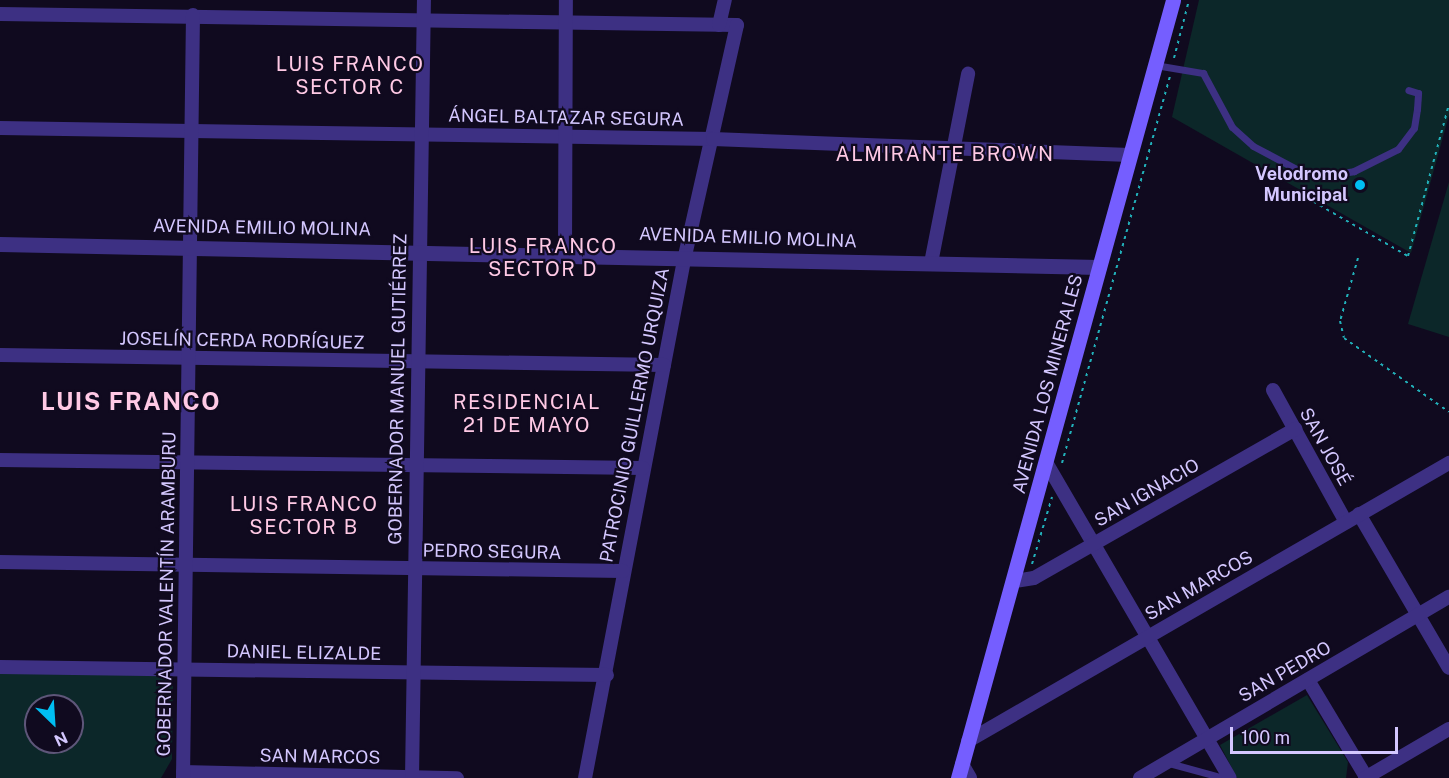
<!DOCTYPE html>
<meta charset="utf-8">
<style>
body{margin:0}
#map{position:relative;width:1449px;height:778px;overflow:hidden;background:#100a1f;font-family:"Public Sans",sans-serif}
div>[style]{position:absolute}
.green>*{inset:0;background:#0c2729}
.path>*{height:2px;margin-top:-1px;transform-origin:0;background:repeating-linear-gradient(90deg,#21b1ba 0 3px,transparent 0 7.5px)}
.service>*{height:7px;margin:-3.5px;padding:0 3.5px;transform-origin:3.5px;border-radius:3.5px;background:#3d3083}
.minor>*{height:14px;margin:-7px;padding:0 7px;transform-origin:7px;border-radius:7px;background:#3d3083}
.tertiary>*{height:15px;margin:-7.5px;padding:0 7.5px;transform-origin:7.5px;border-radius:7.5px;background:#3d3083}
.secondary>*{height:15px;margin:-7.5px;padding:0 7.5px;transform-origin:7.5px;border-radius:7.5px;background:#755eff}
.dots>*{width:16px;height:16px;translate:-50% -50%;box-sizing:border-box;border:3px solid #100a1f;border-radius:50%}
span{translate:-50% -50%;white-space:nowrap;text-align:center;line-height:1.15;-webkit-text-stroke:4.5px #100a1f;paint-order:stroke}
.street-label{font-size:18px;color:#d4c7ff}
.poi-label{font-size:18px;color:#d4c7ff;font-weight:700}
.right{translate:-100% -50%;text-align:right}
.neighbourhood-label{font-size:20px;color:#ffc9e5;letter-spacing:1.5px}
.district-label{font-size:24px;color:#ffc9e5;font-weight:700;letter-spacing:1.5px}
.north{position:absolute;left:24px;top:694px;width:60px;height:60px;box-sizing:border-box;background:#100a1f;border:2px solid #5e5679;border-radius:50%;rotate:155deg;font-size:16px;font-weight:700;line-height:24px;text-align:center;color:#d4c7ff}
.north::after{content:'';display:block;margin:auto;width:21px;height:27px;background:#00bef2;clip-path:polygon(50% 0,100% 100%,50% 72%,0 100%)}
.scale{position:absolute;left:1230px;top:727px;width:168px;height:27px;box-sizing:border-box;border:3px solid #d4c7ff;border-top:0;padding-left:8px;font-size:18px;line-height:21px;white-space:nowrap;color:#d4c7ff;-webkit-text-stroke:4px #100a1f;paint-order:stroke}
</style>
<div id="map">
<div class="green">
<div style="clip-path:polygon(1199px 0,1449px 0,1449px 115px,1411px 253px,1172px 117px)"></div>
<div style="clip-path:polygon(1449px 182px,1449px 337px,1408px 324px)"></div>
<div style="clip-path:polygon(evenodd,0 672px,168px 676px,173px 686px,172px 759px,161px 778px,0 778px,0 672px,36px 706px,72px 706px,72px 742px,36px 742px,36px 706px)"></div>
<div style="clip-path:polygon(1307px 695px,1348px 762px,1346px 778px,1237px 778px,1220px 745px)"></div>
</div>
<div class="path">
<div style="left:1174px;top:58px;width:60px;rotate:-75.5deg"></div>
<div style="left:1307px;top:198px;width:116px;rotate:29.9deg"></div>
<div style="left:1408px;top:256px;width:157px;rotate:-74.9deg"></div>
<div style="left:1358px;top:258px;width:66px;rotate:105.9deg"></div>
<div style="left:1340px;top:321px;width:17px;rotate:77deg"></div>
<div style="left:1344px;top:338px;width:128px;rotate:35.2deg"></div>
<div style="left:1062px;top:463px;width:403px;rotate:-74.4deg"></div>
<div style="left:1032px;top:564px;width:70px;rotate:-73.4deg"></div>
</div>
<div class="service">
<div style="left:1155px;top:65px;width:49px;rotate:9.5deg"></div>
<div style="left:1203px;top:73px;width:61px;rotate:61.8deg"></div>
<div style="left:1232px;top:127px;width:28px;rotate:42deg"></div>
<div style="left:1253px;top:146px;width:53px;rotate:28deg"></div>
<div style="left:1300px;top:171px;width:27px;rotate:8deg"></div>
<div style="left:1327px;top:175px;width:27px;rotate:-8deg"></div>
<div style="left:1354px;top:171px;width:49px;rotate:-26.6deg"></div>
<div style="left:1398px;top:149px;width:26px;rotate:-53deg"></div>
<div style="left:1414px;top:128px;width:19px;rotate:-81deg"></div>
<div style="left:1417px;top:109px;width:16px;rotate:-86deg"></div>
<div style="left:1418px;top:93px;width:10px;rotate:-163deg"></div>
<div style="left:1169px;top:763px;width:57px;rotate:15.3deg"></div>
</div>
<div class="minor">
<div style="left:0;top:14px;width:737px;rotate:0.86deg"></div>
<div style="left:737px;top:25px;width:236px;rotate:102.7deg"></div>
<div style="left:685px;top:255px;width:532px;rotate:100.82deg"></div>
<div style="left:719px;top:25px;width:26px;rotate:-77deg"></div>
<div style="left:0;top:128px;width:713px;rotate:0.88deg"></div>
<div style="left:713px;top:139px;width:417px;rotate:2.2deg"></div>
<div style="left:565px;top:252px;width:252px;rotate:-89.8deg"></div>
<div style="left:931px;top:263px;width:193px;rotate:-78.9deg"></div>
<div style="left:0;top:355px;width:664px;rotate:0.86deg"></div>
<div style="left:1273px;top:390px;width:151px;rotate:61.1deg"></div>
<div style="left:0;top:460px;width:643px;rotate:0.71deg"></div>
<div style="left:1047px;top:464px;width:363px;rotate:59.8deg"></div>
<div style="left:1359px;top:514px;width:178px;rotate:59.7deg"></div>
<div style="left:0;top:562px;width:623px;rotate:0.83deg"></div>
<div style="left:1015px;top:581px;width:19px;rotate:-9deg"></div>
<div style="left:1034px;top:578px;width:301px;rotate:-29.7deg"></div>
<div style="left:0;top:667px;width:607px;rotate:0.76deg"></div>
<div style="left:1308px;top:680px;width:113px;rotate:59.1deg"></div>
<div style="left:968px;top:741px;width:556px;rotate:-30.03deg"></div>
<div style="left:962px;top:764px;width:16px;rotate:60deg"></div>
<div style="left:183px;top:772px;width:274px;rotate:1.3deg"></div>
<div style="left:183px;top:778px;width:763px;rotate:-89.25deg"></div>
<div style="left:412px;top:778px;width:778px;rotate:-89.12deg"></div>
<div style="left:1140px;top:778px;width:358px;rotate:-30.4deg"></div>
<div style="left:1365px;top:778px;width:97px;rotate:-30.3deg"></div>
</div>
<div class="tertiary">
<div style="left:0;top:244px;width:1099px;rotate:1.2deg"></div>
</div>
<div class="secondary">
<div style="left:958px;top:778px;width:807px;rotate:-74.55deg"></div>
</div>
<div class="dots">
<div style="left:1360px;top:185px;background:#00bef2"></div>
</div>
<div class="street-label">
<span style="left:566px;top:118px;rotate:1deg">ÁNGEL BALTAZAR SEGURA</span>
<span style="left:262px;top:228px;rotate:1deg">AVENIDA EMILIO MOLINA</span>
<span style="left:748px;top:238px;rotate:2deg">AVENIDA EMILIO MOLINA</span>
<span style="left:242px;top:341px;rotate:1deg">JOSELÍN CERDA RODRÍGUEZ</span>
<span style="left:1048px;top:384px;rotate:-75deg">AVENIDA LOS MINERALES</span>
<span style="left:398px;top:389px;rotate:-89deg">GOBERNADOR MANUEL GUTIÉRREZ</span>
<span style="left:635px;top:415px;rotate:-79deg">PATROCINIO GUILLERMO URQUIZA</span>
<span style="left:1325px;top:447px;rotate:61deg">SAN JOSÉ</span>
<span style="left:1147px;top:493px;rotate:-30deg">SAN IGNACIO</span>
<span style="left:492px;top:552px;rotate:1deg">PEDRO SEGURA</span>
<span style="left:1199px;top:586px;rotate:-30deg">SAN MARCOS</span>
<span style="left:167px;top:594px;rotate:-89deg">GOBERNADOR VALENTÍN ARAMBURU</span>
<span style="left:304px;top:653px;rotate:1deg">DANIEL ELIZALDE</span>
<span style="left:1285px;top:672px;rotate:-30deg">SAN PEDRO</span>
<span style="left:320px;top:757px;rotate:1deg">SAN MARCOS</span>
</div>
<div class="poi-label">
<span class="right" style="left:1348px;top:185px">Velodromo<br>Municipal</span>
</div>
<div class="neighbourhood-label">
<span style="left:350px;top:76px">LUIS FRANCO<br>SECTOR C</span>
<span style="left:945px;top:154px">ALMIRANTE BROWN</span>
<span style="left:543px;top:258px">LUIS FRANCO<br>SECTOR D</span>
<span style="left:527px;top:414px">RESIDENCIAL<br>21 DE MAYO</span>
<span style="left:304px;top:516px">LUIS FRANCO<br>SECTOR B</span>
</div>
<div class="district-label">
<span style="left:131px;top:402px">LUIS FRANCO</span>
</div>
<div class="north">N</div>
<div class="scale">100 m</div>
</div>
